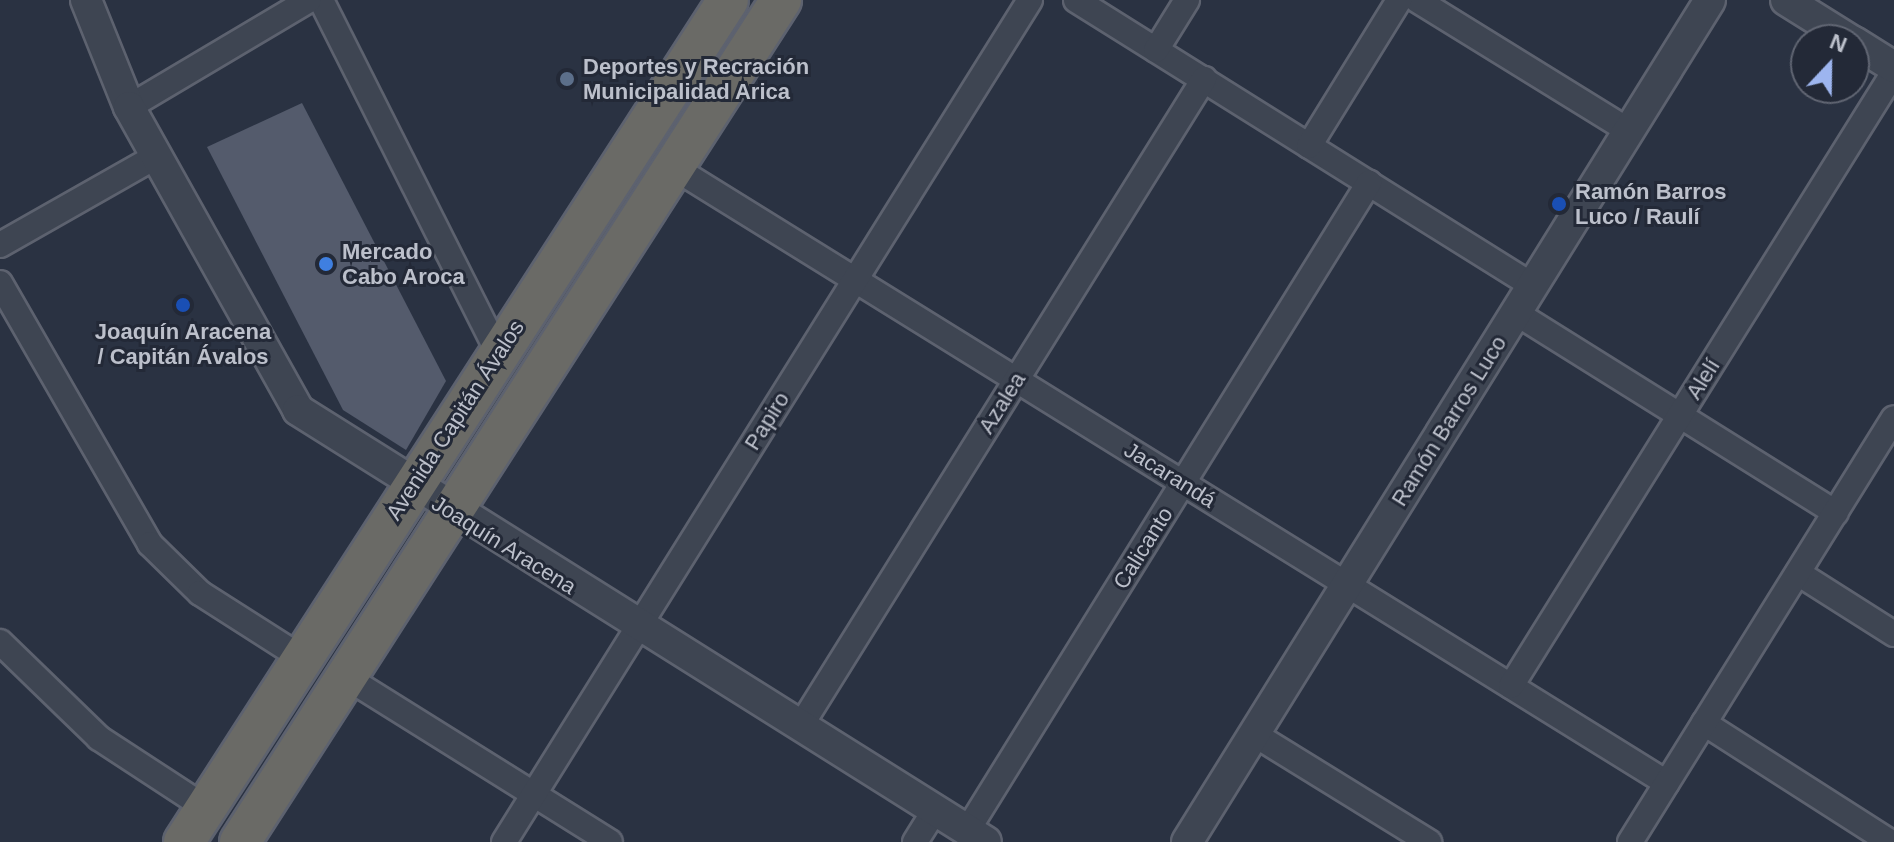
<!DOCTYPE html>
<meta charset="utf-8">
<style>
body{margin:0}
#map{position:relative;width:1894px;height:842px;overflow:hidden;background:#2a3242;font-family:Helvetica,sans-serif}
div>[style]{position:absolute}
.building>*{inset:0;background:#545b6c}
.roads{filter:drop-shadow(2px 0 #5d626f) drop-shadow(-2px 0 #5d626f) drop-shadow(0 2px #5d626f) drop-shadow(0 -2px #5d626f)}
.minor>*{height:24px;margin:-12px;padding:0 12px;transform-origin:12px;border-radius:12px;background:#3e4552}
.tertiary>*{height:30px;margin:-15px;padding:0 15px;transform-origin:15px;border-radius:15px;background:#3e4552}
.trunk>*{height:40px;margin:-20px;padding:0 20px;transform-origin:20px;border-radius:20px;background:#6a6a66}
.dots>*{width:22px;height:22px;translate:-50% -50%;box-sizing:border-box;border:4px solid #232937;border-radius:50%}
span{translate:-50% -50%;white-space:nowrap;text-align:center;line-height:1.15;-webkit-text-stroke:6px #232937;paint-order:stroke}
.poi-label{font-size:22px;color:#bcc0cb;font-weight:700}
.left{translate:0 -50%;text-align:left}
.street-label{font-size:22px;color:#bcc0cb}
.north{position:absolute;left:1790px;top:24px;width:80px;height:80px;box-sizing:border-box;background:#232937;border:2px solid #606572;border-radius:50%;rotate:22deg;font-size:22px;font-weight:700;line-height:32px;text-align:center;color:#bcc0cb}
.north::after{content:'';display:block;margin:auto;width:28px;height:36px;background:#9db5ef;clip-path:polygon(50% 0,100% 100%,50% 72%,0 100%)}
</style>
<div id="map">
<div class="building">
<div style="clip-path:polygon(302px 103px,446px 381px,406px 450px,343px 410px,207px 147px)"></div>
</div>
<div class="roads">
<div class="minor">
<div style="left:321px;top:0;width:396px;rotate:63.3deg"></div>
<div style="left:1076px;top:0;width:539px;rotate:32.04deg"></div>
<div style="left:1417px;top:0;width:249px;rotate:31.7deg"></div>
<div style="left:1156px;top:50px;width:59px;rotate:-58.2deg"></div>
<div style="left:129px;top:107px;width:209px;rotate:-30.7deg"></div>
<div style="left:1309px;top:146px;width:172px;rotate:-58.3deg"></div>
<div style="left:673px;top:167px;width:1169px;rotate:31.79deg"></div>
<div style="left:0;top:245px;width:178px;rotate:-29.6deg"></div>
<div style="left:0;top:283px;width:301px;rotate:60.1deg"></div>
<div style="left:150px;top:544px;width:70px;rotate:44.4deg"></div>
<div style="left:200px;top:593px;width:121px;rotate:32.5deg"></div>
<div style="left:1516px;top:313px;width:377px;rotate:32deg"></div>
<div style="left:1798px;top:573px;width:114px;rotate:32.4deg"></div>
<div style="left:0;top:642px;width:138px;rotate:44.1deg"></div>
<div style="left:99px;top:738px;width:128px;rotate:33.2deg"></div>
<div style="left:346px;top:677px;width:311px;rotate:32deg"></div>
<div style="left:1511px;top:686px;width:724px;rotate:-58.04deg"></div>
<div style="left:1704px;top:723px;width:221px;rotate:32.6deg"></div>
<div style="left:800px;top:727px;width:764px;rotate:-58.06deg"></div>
<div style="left:1254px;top:734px;width:206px;rotate:31.7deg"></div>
<div style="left:967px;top:831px;width:763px;rotate:-58.19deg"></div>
<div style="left:504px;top:842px;width:993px;rotate:-58.01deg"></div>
<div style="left:915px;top:842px;width:38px;rotate:-58deg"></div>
<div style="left:1630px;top:842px;width:499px;rotate:-58.1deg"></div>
</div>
<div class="tertiary">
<div style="left:86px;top:0;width:115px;rotate:68.1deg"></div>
<div style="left:129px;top:107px;width:347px;rotate:60.8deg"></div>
<div style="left:298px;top:410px;width:812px;rotate:32.12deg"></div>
<div style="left:1786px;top:0;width:75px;rotate:32deg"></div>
<div style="left:1854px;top:42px;width:47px;rotate:32deg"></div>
<div style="left:1187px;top:842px;width:991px;rotate:-58.15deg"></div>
</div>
<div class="trunk">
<div style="left:184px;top:842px;width:1002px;rotate:-57.13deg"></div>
<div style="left:240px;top:842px;width:1001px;rotate:-57.28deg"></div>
</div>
</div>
<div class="dots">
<div style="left:567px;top:79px;background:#5c6f8a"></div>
<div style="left:1559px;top:204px;background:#1a4fb4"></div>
<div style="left:326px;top:264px;background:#3f7fe0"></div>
<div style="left:183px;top:305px;background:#1a4fb4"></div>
</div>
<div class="poi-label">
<span class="left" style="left:583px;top:79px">Deportes y Recración<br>Municipalidad Arica</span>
<span class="left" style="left:1575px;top:204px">Ramón Barros<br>Luco / Raulí</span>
<span class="left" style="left:342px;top:264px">Mercado<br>Cabo Aroca</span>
<span style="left:183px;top:344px">Joaquín Aracena<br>/ Capitán Ávalos</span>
</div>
<div class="street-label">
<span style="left:1703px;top:379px;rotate:-58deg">Alelí</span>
<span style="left:1002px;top:403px;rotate:-58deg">Azalea</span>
<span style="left:455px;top:420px;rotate:-57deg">Avenida Capitán Ávalos</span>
<span style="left:767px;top:421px;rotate:-58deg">Papiro</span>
<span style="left:1449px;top:421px;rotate:-58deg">Ramón Barros Luco</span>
<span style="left:1170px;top:475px;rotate:32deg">Jacarandá</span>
<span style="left:504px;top:545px;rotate:32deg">Joaquín Aracena</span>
<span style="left:1143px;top:548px;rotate:-58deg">Calicanto</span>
</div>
<div class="north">N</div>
</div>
